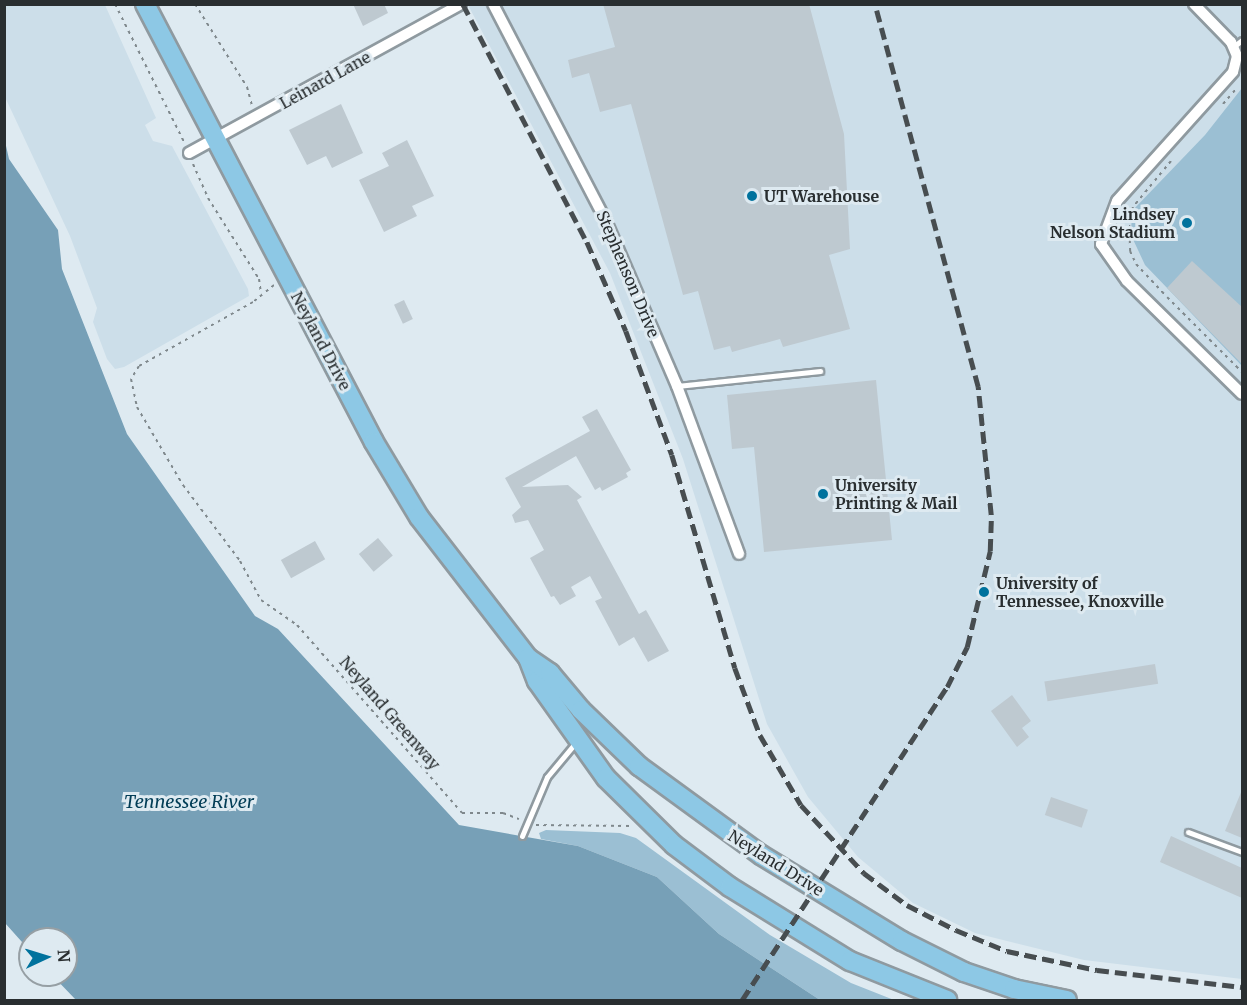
<!DOCTYPE html>
<style>
body{margin:0}
#map{position:relative;width:1247px;height:1005px;overflow:hidden;background:#deeaf1;font-family:Merriweather,serif}
div>[style]{position:absolute}
.built>*{inset:0;background:#ccdee9}
.green>*{inset:0;background:#9bbfd3}
.water>*{inset:0;background:#77a0b7}
.building>*{inset:0;background:#bec9d0;transform-origin:0 0}
.path>*{height:2px;margin-top:-1px;transform-origin:0;background:repeating-linear-gradient(90deg,#7f888c 0 3px,transparent 0 7.5px)}
.roads{filter:drop-shadow(2px 0 #8f9aa0) drop-shadow(-2px 0 #8f9aa0) drop-shadow(0 2px #8f9aa0) drop-shadow(0 -2px #8f9aa0)}
.service>*{height:5px;margin:-2.5px;padding:0 2.5px;transform-origin:2.5px;border-radius:2.5px;background:#fff}
.minor>*{height:10px;margin:-5px;padding:0 5px;transform-origin:5px;border-radius:5px;background:#fff}
.primary>*{height:18px;margin:-9px;padding:0 9px;transform-origin:9px;border-radius:9px;background:#8dc8e5}
.rail>*{height:4.5px;margin-top:-2.25px;transform-origin:0;background:repeating-linear-gradient(90deg,#474d50 0 12px,transparent 0 18px)}
.dots>*{width:16px;height:16px;translate:-50% -50%;box-sizing:border-box;border:3px solid #deeaf1;border-radius:50%}
span{translate:-50% -50%;white-space:nowrap;text-align:center;line-height:1.15;-webkit-text-stroke:6px #deeaf1;paint-order:stroke}
.street-label{font-size:16px;color:#292e30}
.poi-label{font-size:16px;color:#292e30;font-weight:700}
.left{translate:0 -50%;text-align:left}
.right{translate:-100% -50%;text-align:right}
.water-label{font-size:18px;color:#023d56;font-style:italic}
.frame{position:absolute;inset:0;border:6px solid #292e30;pointer-events:none}
.north{position:absolute;left:18px;top:927px;width:60px;height:60px;box-sizing:border-box;background:#deeaf1;border:2px solid #969fa4;border-radius:50%;rotate:86deg;font-size:16px;font-weight:700;line-height:24px;text-align:center;color:#292e30}
.north::after{content:'';display:block;margin:auto;width:21px;height:27px;background:#00729d;clip-path:polygon(50% 0,100% 100%,50% 72%,0 100%)}
</style>
<div id="map">
<div class="built">
<div style="clip-path:polygon(4px 5px,105px 5px,156px 118px,145px 125px,153px 141px,172px 146px,248px 289px,249px 296px,124px 367px,115px 369px,107px 359px,93px 322px,97px 308px,70px 236px,5px 97px)"></div>
<div style="clip-path:polygon(468px 5px,1242px 5px,1242px 979px,1084px 960px,975px 933px,913px 903px,858px 857px,808px 797px,767px 724px,683px 459px,610px 273px)"></div>
</div>
<div class="green">
<div style="clip-path:polygon(1242px 88px,1242px 366px,1145px 265px,1131px 235px,1132px 211px,1205px 135px)"></div>
<div style="clip-path:polygon(546px 830px,620px 833px,636px 838px,770px 935px,851px 983px,894px 1000px,820px 1000px,719px 934px,657px 877px,578px 846px,541px 839px,539px 833px)"></div>
</div>
<div class="water">
<div style="clip-path:polygon(4px 137px,9px 159px,58px 230px,62px 269px,127px 434px,255px 616px,278px 629px,459px 825px,578px 846px,657px 877px,719px 934px,820px 1000px,76px 1000px,52px 975px,66px 975px,66px 939px,30px 939px,30px 951px,5px 923px)"></div>
</div>
<div class="building">
<div style="clip-path:polygon(353px 4px,384px 4px,388px 13px,363px 26px)"></div>
<div style="clip-path:polygon(603px 4px,809px 4px,844px 134px,850px 249px,829px 255px,850px 329px,783px 347px,780px 339px,732px 352px,730px 346px,714px 350px,698px 291px,683px 295px,631px 104px,600px 112px,589px 73px,572px 78px,568px 60px,615px 47px)"></div>
<div style="clip-path:polygon(341px 104px,363px 153px,332px 168px,326px 156px,307px 165px,289px 130px)"></div>
<div style="clip-path:polygon(407px 140px,434px 196px,412px 206px,417px 216px,384px 232px,359px 180px,389px 166px,382px 153px)"></div>
<div style="clip-path:polygon(1192px 261px,1242px 307px,1242px 364px,1167px 288px)"></div>
<div style="left:404px;top:300px;width:21px;height:11px;rotate:65deg"></div>
<div style="clip-path:polygon(876px 380px,892px 540px,764px 552px,754px 447px,732px 449px,727px 395px)"></div>
<div style="clip-path:polygon(597px 409px,631px 470px,626px 473px,628px 477px,602px 491px,600px 487px,595px 490px,576px 456px,522px 487px,568px 485px,582px 497px,577px 500px,639px 614px,646px 610px,669px 651px,648px 662px,634px 637px,619px 646px,595px 601px,602px 598px,590px 576px,571px 587px,576px 596px,560px 605px,554px 596px,551px 597px,530px 558px,544px 550px,528px 520px,515px 523px,512px 515px,521px 507px,505px 478px,590px 431px,582px 417px)"></div>
<div style="left:378px;top:538px;width:23px;height:25px;rotate:50deg"></div>
<div style="left:315px;top:541px;width:21px;height:39px;rotate:61deg"></div>
<div style="left:1155px;top:664px;width:20px;height:112px;rotate:81deg"></div>
<div style="clip-path:polygon(1012px 695px,1031px 721px,1022px 728px,1029px 737px,1017px 747px,991px 711px)"></div>
<div style="clip-path:polygon(1242px 790px,1242px 838px,1225px 831px)"></div>
<div style="left:1051px;top:797px;width:39px;height:19px;rotate:19deg"></div>
<div style="clip-path:polygon(1171px 836px,1242px 868px,1242px 898px,1160px 862px)"></div>
</div>
<div class="path">
<div style="left:115px;top:4px;width:154px;rotate:63.4deg"></div>
<div style="left:195px;top:4px;width:98px;rotate:57.9deg"></div>
<div style="left:247px;top:87px;width:20px;rotate:75deg"></div>
<div style="left:1223px;top:104px;width:21px;rotate:-49deg"></div>
<div style="left:1171px;top:161px;width:60px;rotate:129.6deg"></div>
<div style="left:1133px;top:207px;width:12px;rotate:110deg"></div>
<div style="left:1129px;top:218px;width:33px;rotate:88deg"></div>
<div style="left:1130px;top:251px;width:14px;rotate:65deg"></div>
<div style="left:1136px;top:264px;width:45px;rotate:46.8deg"></div>
<div style="left:1167px;top:297px;width:106px;rotate:45deg"></div>
<div style="left:193px;top:164px;width:37px;rotate:66deg"></div>
<div style="left:208px;top:198px;width:96px;rotate:57.8deg"></div>
<div style="left:259px;top:279px;width:14px;rotate:82deg"></div>
<div style="left:274px;top:285px;width:27px;rotate:141deg"></div>
<div style="left:253px;top:302px;width:131px;rotate:150.7deg"></div>
<div style="left:139px;top:366px;width:15px;rotate:122deg"></div>
<div style="left:131px;top:379px;width:29px;rotate:78deg"></div>
<div style="left:137px;top:407px;width:91px;rotate:59.5deg"></div>
<div style="left:183px;top:485px;width:95px;rotate:53.1deg"></div>
<div style="left:240px;top:561px;width:44px;rotate:61.7deg"></div>
<div style="left:261px;top:600px;width:44px;rotate:34.8deg"></div>
<div style="left:297px;top:625px;width:250px;rotate:48.7deg"></div>
<div style="left:462px;top:813px;width:41px"></div>
<div style="left:503px;top:813px;width:17px;rotate:21deg"></div>
<div style="left:536px;top:825px;width:96px;rotate:0.6deg"></div>
</div>
<div class="roads">
<div class="service">
<div style="left:1233px;top:47px;width:11px;rotate:-38deg"></div>
<div style="left:677px;top:386px;width:144px;rotate:-6deg"></div>
<div style="left:1188px;top:832px;width:58px;rotate:20.3deg"></div>
<div style="left:522px;top:836px;width:64px;rotate:-67deg"></div>
<div style="left:547px;top:777px;width:47px;rotate:-50.2deg"></div>
</div>
<div class="minor">
<div style="left:493px;top:4px;width:245px;rotate:62.5deg"></div>
<div style="left:606px;top:221px;width:180px;rotate:66.7deg"></div>
<div style="left:677px;top:386px;width:179px;rotate:69.7deg"></div>
<div style="left:1194px;top:4px;width:53px;rotate:45.8deg"></div>
<div style="left:1231px;top:42px;width:15px;rotate:67deg"></div>
<div style="left:1237px;top:56px;width:16px;rotate:104deg"></div>
<div style="left:1233px;top:72px;width:173px;rotate:132deg"></div>
<div style="left:1117px;top:201px;width:46px;rotate:110.4deg"></div>
<div style="left:1101px;top:244px;width:45px;rotate:54.9deg"></div>
<div style="left:1127px;top:281px;width:161px;rotate:44.5deg"></div>
<div style="left:189px;top:153px;width:310px;rotate:-28.7deg"></div>
</div>
<div class="primary">
<div style="left:145px;top:4px;width:494px;rotate:62.4deg"></div>
<div style="left:374px;top:442px;width:87px;rotate:59deg"></div>
<div style="left:419px;top:517px;width:178px;rotate:52.3deg"></div>
<div style="left:528px;top:658px;width:25px;rotate:69deg"></div>
<div style="left:537px;top:681px;width:119px;rotate:54.6deg"></div>
<div style="left:606px;top:778px;width:95px;rotate:44.6deg"></div>
<div style="left:674px;top:845px;width:70px;rotate:36.9deg"></div>
<div style="left:730px;top:887px;width:141px;rotate:31.7deg"></div>
<div style="left:850px;top:961px;width:105px;rotate:21.9deg"></div>
<div style="left:528px;top:658px;width:27px;rotate:34deg"></div>
<div style="left:550px;top:673px;width:48px;rotate:50deg"></div>
<div style="left:581px;top:710px;width:81px;rotate:44deg"></div>
<div style="left:639px;top:766px;width:151px;rotate:36.1deg"></div>
<div style="left:761px;top:855px;width:165px;rotate:31.4deg"></div>
<div style="left:902px;top:941px;width:69px;rotate:26.6deg"></div>
<div style="left:964px;top:972px;width:53px;rotate:18.8deg"></div>
<div style="left:1014px;top:989px;width:54px;rotate:11.7deg"></div>
</div>
</div>
<div class="rail">
<div style="left:463px;top:4px;width:268px;rotate:62.5deg"></div>
<div style="left:587px;top:242px;width:97px;rotate:66.3deg"></div>
<div style="left:626px;top:331px;width:132px;rotate:69.6deg"></div>
<div style="left:672px;top:455px;width:222px;rotate:73.5deg"></div>
<div style="left:735px;top:668px;width:72px;rotate:69.5deg"></div>
<div style="left:760px;top:735px;width:81px;rotate:59.6deg"></div>
<div style="left:801px;top:805px;width:93px;rotate:47.2deg"></div>
<div style="left:864px;top:873px;width:54px;rotate:36.7deg"></div>
<div style="left:907px;top:905px;width:55px;rotate:27deg"></div>
<div style="left:956px;top:930px;width:55px;rotate:22.4deg"></div>
<div style="left:1007px;top:951px;width:92px;rotate:11.9deg"></div>
<div style="left:1097px;top:970px;width:146px;rotate:6.7deg"></div>
<div style="left:742px;top:1000px;width:374px;rotate:-56.8deg"></div>
<div style="left:947px;top:687px;width:45px;rotate:-63.4deg"></div>
<div style="left:967px;top:647px;width:99px;rotate:-76.5deg"></div>
<div style="left:990px;top:551px;width:36px;rotate:-88deg"></div>
<div style="left:991px;top:515px;width:129px;rotate:-95.8deg"></div>
<div style="left:978px;top:387px;width:397px;rotate:-105.1deg"></div>
</div>
<div class="dots">
<div style="left:752px;top:196px;background:#00729d"></div>
<div style="left:1187px;top:223px;background:#00729d"></div>
<div style="left:823px;top:494px;background:#00729d"></div>
<div style="left:984px;top:592px;background:#00729d"></div>
</div>
<div class="street-label">
<span style="left:325px;top:80px;rotate:-29deg">Leinard Lane</span>
<span style="left:628px;top:274px;rotate:67deg">Stephenson Drive</span>
<span style="left:321px;top:341px;rotate:62deg">Neyland Drive</span>
<span style="left:390px;top:713px;rotate:49deg">Neyland Greenway</span>
<span style="left:776px;top:863px;rotate:32deg">Neyland Drive</span>
</div>
<div class="poi-label">
<span class="left" style="left:764px;top:196px">UT Warehouse</span>
<span class="right" style="left:1175px;top:223px">Lindsey<br>Nelson Stadium</span>
<span class="left" style="left:835px;top:494px">University<br>Printing &amp; Mail</span>
<span class="left" style="left:996px;top:592px">University of<br>Tennessee, Knoxville</span>
</div>
<div class="water-label">
<span style="left:189px;top:802px">Tennessee River</span>
</div>
<div class="frame"></div>
<div class="north">N</div>
</div>
